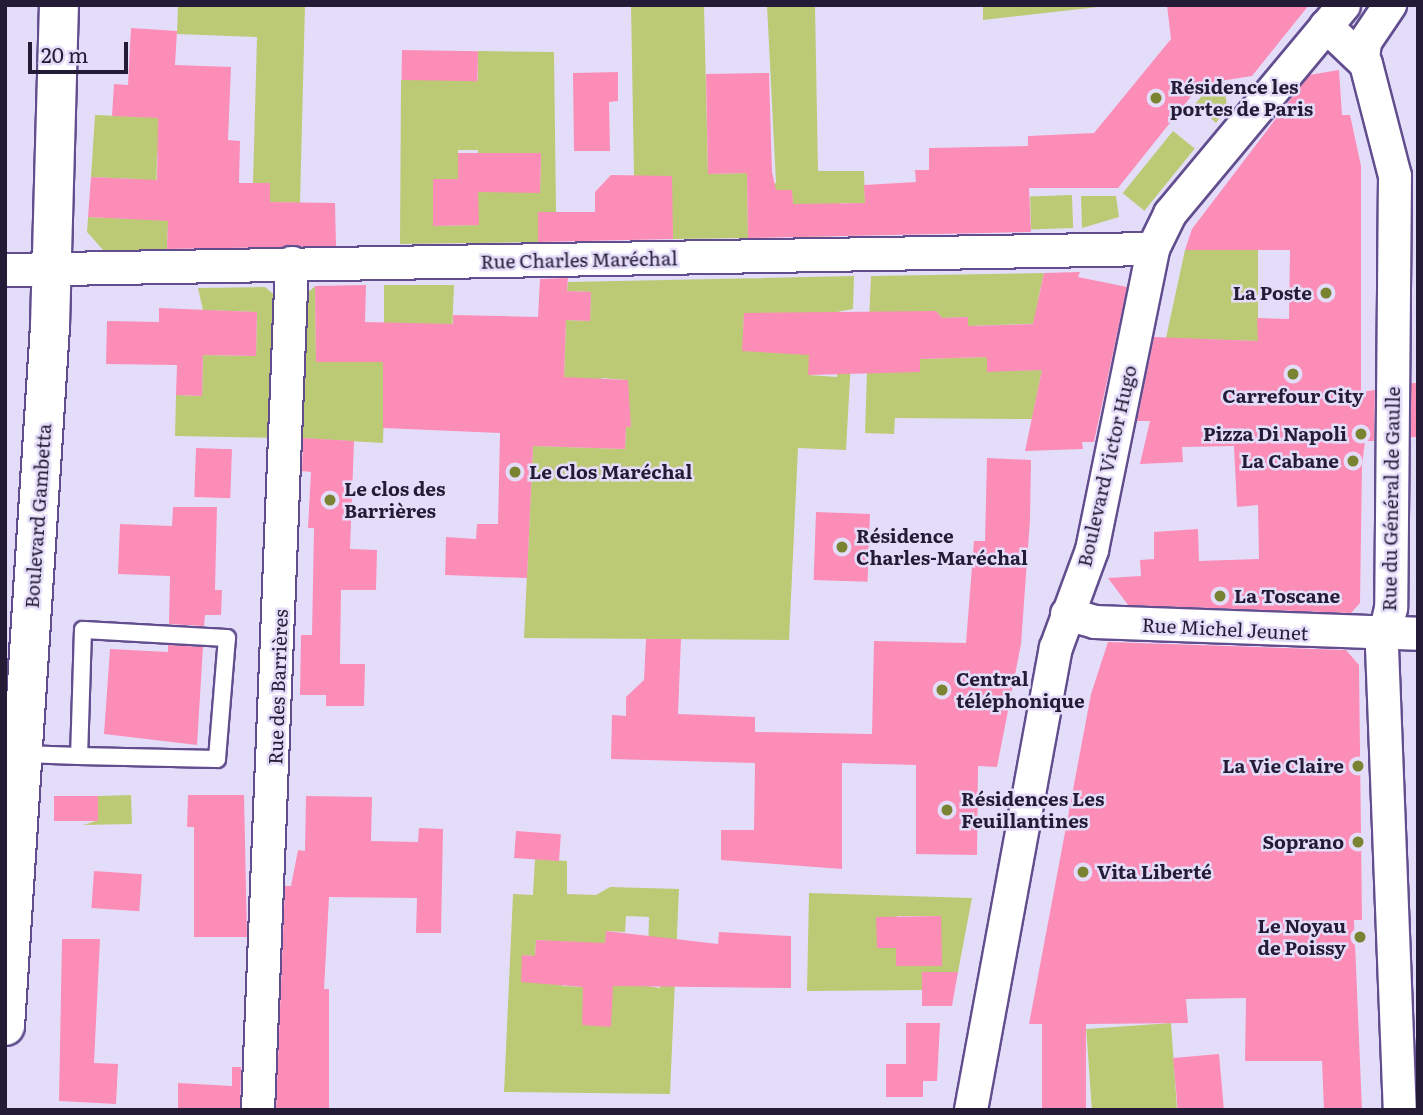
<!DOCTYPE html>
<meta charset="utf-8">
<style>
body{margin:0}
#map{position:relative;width:1423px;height:1115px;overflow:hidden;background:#e4ddfa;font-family:Literata,serif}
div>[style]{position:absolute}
.green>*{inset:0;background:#bcca75;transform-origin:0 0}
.building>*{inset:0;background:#fc8db7;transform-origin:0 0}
.roads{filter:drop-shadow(2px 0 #624e8e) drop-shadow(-2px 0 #624e8e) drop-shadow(0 2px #624e8e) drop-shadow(0 -2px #624e8e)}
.service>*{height:16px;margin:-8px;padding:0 8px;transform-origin:8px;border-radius:8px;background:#fff}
.minor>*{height:32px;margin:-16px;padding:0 16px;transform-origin:16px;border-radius:16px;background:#fff}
.primary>*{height:38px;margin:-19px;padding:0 19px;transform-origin:19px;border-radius:19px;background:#fff}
.dots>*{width:19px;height:19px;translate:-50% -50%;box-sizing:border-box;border:4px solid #e4ddfa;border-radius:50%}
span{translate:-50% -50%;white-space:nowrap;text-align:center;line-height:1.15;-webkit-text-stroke:5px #e4ddfa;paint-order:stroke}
.poi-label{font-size:19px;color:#241b36;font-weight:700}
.left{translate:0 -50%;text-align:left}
.right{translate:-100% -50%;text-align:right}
.street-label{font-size:19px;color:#241b36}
.frame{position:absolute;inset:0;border:7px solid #241b36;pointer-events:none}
.scale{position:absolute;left:28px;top:42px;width:100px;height:32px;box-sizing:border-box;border:4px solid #241b36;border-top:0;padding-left:9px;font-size:21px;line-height:24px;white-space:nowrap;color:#241b36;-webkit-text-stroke:5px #e4ddfa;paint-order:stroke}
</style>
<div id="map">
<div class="green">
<div style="clip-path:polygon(178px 5px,305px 5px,300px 203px,270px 202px,270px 183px,253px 183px,257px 37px,177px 34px)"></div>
<div style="clip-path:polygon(631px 5px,704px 5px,708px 174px,747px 173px,748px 238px,673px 239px,669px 176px,634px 176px)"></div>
<div style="clip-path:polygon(767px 5px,815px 5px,818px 171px,864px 171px,865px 203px,840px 203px,841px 236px,793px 237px,792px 190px,755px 191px,776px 183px)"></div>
<div style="clip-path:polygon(983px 5px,1098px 5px,1098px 7px,983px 20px)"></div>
<div style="clip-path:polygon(evenodd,478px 51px,554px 52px,556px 212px,538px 242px,400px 244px,401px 80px,478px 80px,478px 51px,458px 150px,478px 150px,478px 225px,433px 226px,433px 179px,458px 179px,458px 150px,478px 51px,500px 153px,541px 153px,540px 192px,500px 192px,500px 153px)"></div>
<div style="clip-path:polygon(1223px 71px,1227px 108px,1216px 123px,1195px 104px)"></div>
<div style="clip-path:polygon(95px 115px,173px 118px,157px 155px,156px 200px,169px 200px,167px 249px,104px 251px,87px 232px,88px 217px,134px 219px,136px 179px,91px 177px)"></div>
<div style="left:1173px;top:131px;width:28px;height:80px;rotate:39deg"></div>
<div style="left:1072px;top:195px;width:33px;height:42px;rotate:88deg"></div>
<div style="clip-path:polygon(1081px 196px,1116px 196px,1119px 217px,1082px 228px)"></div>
<div style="clip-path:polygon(1185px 250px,1258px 250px,1258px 341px,1166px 338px)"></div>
<div style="clip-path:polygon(1044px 273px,1038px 300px,1053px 323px,968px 326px,967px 317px,942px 318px,936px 311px,869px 320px,871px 276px)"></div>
<div style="clip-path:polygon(evenodd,854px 276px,853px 309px,811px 317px,809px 375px,837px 377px,838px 360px,851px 360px,846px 450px,798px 448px,789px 640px,524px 638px,533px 446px,625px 449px,626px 427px,631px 427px,627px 380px,602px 378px,563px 407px,566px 320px,590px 321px,591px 292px,567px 291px,568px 282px,854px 276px,744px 313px,792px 315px,743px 348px,744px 313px)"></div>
<div style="clip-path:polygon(384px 285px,454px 285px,452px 334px,384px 412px,383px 443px,298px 438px,302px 298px,315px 286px,316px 361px,342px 362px,384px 325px)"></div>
<div style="clip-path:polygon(265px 287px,283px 302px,278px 438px,175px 436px,176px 395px,202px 396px,203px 355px,256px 356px,257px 312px,203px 310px,198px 288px)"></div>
<div style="clip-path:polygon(987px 357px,987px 371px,1042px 370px,1032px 419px,895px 418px,894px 434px,865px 433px,867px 371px,920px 372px,920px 359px)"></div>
<div style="clip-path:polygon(131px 795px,132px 824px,83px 825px,96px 821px,98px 796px)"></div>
<div style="clip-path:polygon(evenodd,535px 859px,567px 861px,567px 894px,596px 895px,610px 887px,679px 889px,670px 1094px,504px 1092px,513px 894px,533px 895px,535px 859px,626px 916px,649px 917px,648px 952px,662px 953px,660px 988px,604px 979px,606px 931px,625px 932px,626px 916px,535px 859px,536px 940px,572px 942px,572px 960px,584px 987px,563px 986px,522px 955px,535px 956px,536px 940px)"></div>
<div style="clip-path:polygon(evenodd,809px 893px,972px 898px,958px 972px,922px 972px,922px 990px,807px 991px,809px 893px,897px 916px,941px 916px,941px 966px,897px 966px,897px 916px)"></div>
<div style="left:1171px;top:1023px;width:87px;height:85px;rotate:86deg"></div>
</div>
<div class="building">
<div style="clip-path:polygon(1167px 5px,1309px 5px,1252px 76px,1201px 84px,1118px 188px,1029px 188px,1031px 232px,748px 238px,747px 173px,708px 174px,706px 74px,769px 73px,772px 172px,776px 190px,792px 190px,793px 204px,865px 203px,864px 185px,916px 182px,915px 170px,929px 170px,929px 148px,1028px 146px,1028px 136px,1094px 133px,1171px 39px)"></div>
<div style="clip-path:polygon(131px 28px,177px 31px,175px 65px,231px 67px,228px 140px,240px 141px,239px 183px,270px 183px,270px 202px,335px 203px,336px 246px,167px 249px,168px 221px,88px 217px,91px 177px,157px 180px,158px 118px,112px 116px,114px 84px,128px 85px)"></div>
<div style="left:402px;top:50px;width:76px;height:30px;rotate:1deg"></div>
<div style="clip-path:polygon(1339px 70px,1342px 115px,1350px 115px,1361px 166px,1361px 392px,1375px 390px,1374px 441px,1365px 441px,1362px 465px,1360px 603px,1351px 613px,1128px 605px,1108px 578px,1141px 576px,1140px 560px,1154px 559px,1154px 532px,1198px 529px,1199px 561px,1259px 559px,1258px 505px,1237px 507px,1234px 446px,1182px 447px,1183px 462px,1140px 464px,1150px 421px,1137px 421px,1154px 337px,1258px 341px,1257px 318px,1289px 319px,1290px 250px,1185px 250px,1192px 229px,1309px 75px)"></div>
<div style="clip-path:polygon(618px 72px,618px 101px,609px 102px,610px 151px,574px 151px,573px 73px)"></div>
<div style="clip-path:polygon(458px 153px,541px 153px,540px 193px,478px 192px,479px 225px,433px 226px,433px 179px,458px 179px)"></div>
<div style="clip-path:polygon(611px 175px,672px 176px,673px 239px,538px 242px,538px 212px,595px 212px,595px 192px)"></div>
<div style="clip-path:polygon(1080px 272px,1078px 277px,1127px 287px,1094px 442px,1082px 442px,1083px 449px,1025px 451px,1042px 370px,987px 372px,987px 357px,920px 359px,920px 372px,808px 375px,809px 355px,742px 351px,744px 313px,936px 311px,942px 318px,968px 317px,968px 326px,1033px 324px,1044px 273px)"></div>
<div style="clip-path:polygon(568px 278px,567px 291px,591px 292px,590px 321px,566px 320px,564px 377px,628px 380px,631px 427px,626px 427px,625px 449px,533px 446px,527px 578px,445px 575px,446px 537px,476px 539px,477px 524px,498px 524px,500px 433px,383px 428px,383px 362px,316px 362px,315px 286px,366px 285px,365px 322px,453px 324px,453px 315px,538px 317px,540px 279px)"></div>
<div style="clip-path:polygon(159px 308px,257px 312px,256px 356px,203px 355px,202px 396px,176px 395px,177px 365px,106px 364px,107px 321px,159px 322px)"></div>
<div style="left:1418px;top:383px;width:54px;height:7px;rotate:90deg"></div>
<div style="clip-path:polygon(303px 438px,354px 441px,350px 549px,377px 550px,376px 590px,341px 590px,340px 664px,365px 664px,364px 706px,326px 706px,326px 695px,300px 695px,301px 635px,312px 635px,314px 528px,308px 528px,311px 472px,302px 471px)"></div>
<div style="left:196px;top:448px;width:36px;height:49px;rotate:2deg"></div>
<div style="clip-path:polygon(987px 458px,1031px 460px,1030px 520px,1021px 644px,997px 767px,978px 766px,977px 855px,916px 854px,916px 765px,842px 763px,842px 869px,721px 860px,721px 830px,754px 830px,755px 763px,611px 759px,612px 715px,626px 716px,626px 697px,644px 680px,646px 639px,681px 639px,678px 714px,755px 717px,755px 732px,872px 734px,874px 641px,966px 643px,974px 541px,985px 541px)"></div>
<div style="clip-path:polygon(173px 507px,217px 507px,215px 590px,222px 590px,221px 615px,205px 615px,204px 626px,169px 624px,170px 576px,118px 574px,120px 524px,172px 526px)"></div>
<div style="left:816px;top:512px;width:54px;height:68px;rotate:2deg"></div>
<div style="clip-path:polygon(1108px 642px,1346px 650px,1359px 665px,1362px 920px,1354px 920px,1362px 1110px,1324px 1110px,1322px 1061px,1245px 1061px,1246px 998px,1186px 999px,1188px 1023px,1086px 1024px,1086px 1110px,1042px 1110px,1042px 1024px,1029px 1024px,1091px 694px)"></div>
<div style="clip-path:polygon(168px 645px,203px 647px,197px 745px,104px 734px,110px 649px,168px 652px)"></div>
<div style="clip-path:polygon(188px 795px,244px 795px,247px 937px,194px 937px,194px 827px,187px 827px)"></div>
<div style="left:54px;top:796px;width:44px;height:25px"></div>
<div style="clip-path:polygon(306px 796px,372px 797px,371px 841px,418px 842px,419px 828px,443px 829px,441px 933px,416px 933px,417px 898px,329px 897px,324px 989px,329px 989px,329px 1110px,276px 1110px,285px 886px,291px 886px,298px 850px,305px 851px)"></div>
<div style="left:516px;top:831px;width:45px;height:27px;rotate:4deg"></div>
<div style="left:94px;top:871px;width:48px;height:37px;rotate:4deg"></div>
<div style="clip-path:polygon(941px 916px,942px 966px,896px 966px,896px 948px,877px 948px,876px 917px)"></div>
<div style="clip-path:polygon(606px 931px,718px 944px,719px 932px,791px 936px,791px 988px,613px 986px,611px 1027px,582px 1025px,583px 987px,521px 982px,522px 955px,535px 956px,536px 940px,605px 943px)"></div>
<div style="clip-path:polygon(62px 939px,100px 939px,94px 1063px,118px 1064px,116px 1104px,59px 1101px)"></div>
<div style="clip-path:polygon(922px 972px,958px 972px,952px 1006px,922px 1006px)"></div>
<div style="clip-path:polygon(906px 1023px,940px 1023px,937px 1081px,923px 1081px,923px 1097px,886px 1097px,886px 1064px,906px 1064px)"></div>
<div style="left:1219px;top:1054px;width:56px;height:46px;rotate:85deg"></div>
<div style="clip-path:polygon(232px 1067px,241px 1067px,240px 1110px,178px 1110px,178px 1083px,232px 1086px)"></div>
</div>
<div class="roads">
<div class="service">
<div style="left:23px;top:754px;width:56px;rotate:2deg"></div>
<div style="left:79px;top:756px;width:138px;rotate:1.2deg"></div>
<div style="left:217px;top:759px;width:121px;rotate:-85.3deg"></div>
<div style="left:227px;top:638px;width:144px;rotate:-176.8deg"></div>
<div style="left:83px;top:630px;width:126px;rotate:91.8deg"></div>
</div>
<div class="minor">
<div style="left:1326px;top:26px;width:55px;rotate:43.5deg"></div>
<div style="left:1366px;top:64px;width:116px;rotate:75.5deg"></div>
<div style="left:1395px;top:176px;width:432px;rotate:90.5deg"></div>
<div style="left:1391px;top:608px;width:40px;rotate:103deg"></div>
<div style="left:1382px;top:647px;width:463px;rotate:87.8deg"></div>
<div style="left:1363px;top:59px;width:17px;rotate:-83deg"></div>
<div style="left:1365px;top:42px;width:45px;rotate:-56deg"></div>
<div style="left:5px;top:270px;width:1148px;rotate:-1.05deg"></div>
<div style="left:1067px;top:614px;width:29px;rotate:16deg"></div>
<div style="left:1095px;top:622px;width:323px;rotate:2.1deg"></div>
<div style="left:258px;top:1110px;width:848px;rotate:-87.7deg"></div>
<div style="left:971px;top:1110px;width:470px;rotate:-79.6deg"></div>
<div style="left:1056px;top:648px;width:104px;rotate:-69.8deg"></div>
<div style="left:1092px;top:550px;width:307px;rotate:-78.5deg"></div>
<div style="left:1153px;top:249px;width:39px;rotate:-64deg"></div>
<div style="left:1170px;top:214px;width:272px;rotate:-50.2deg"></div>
</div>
<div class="primary">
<div style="left:5px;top:1026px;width:701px;rotate:-86.32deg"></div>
<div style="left:50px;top:326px;width:321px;rotate:-88.4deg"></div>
</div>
</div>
<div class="dots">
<div style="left:1156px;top:98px;background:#788432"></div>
<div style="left:1326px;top:293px;background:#788432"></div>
<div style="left:1293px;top:374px;background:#788432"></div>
<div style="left:1361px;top:434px;background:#788432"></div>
<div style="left:1353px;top:461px;background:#788432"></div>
<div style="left:515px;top:472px;background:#788432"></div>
<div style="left:330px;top:500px;background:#788432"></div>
<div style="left:842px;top:547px;background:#788432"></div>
<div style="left:1220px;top:596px;background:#788432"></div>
<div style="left:942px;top:690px;background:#788432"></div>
<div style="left:1358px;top:766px;background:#788432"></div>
<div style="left:947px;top:810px;background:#788432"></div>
<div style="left:1358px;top:842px;background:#788432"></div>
<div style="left:1083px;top:872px;background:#788432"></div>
<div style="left:1360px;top:937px;background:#788432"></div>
</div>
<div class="poi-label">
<span class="left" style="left:1170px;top:98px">Résidence les<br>portes de Paris</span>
<span class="right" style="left:1312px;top:293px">La Poste</span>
<span style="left:1293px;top:396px">Carrefour City</span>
<span class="right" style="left:1347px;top:434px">Pizza Di Napoli</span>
<span class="right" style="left:1339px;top:461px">La Cabane</span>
<span class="left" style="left:529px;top:472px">Le Clos Maréchal</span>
<span class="left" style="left:344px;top:500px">Le clos des<br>Barrières</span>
<span class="left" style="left:856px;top:547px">Résidence<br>Charles-Maréchal</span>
<span class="left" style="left:1234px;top:596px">La Toscane</span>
<span class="left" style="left:956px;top:690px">Central<br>téléphonique</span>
<span class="right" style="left:1344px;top:766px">La Vie Claire</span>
<span class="left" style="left:961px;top:810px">Résidences Les<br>Feuillantines</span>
<span class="right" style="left:1344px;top:842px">Soprano</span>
<span class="left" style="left:1097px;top:872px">Vita Liberté</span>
<span class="right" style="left:1346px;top:937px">Le Noyau<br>de Poissy</span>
</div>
<div class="street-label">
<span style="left:579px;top:260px;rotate:-1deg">Rue Charles Maréchal</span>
<span style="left:1107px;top:466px;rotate:-77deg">Boulevard Victor Hugo</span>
<span style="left:1391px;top:499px;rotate:-89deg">Rue du Général de Gaulle</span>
<span style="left:38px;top:516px;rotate:-86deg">Boulevard Gambetta</span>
<span style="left:1225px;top:629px;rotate:3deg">Rue Michel Jeunet</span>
<span style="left:278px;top:687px;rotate:-88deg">Rue des Barrières</span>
</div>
<div class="frame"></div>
<div class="scale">20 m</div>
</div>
